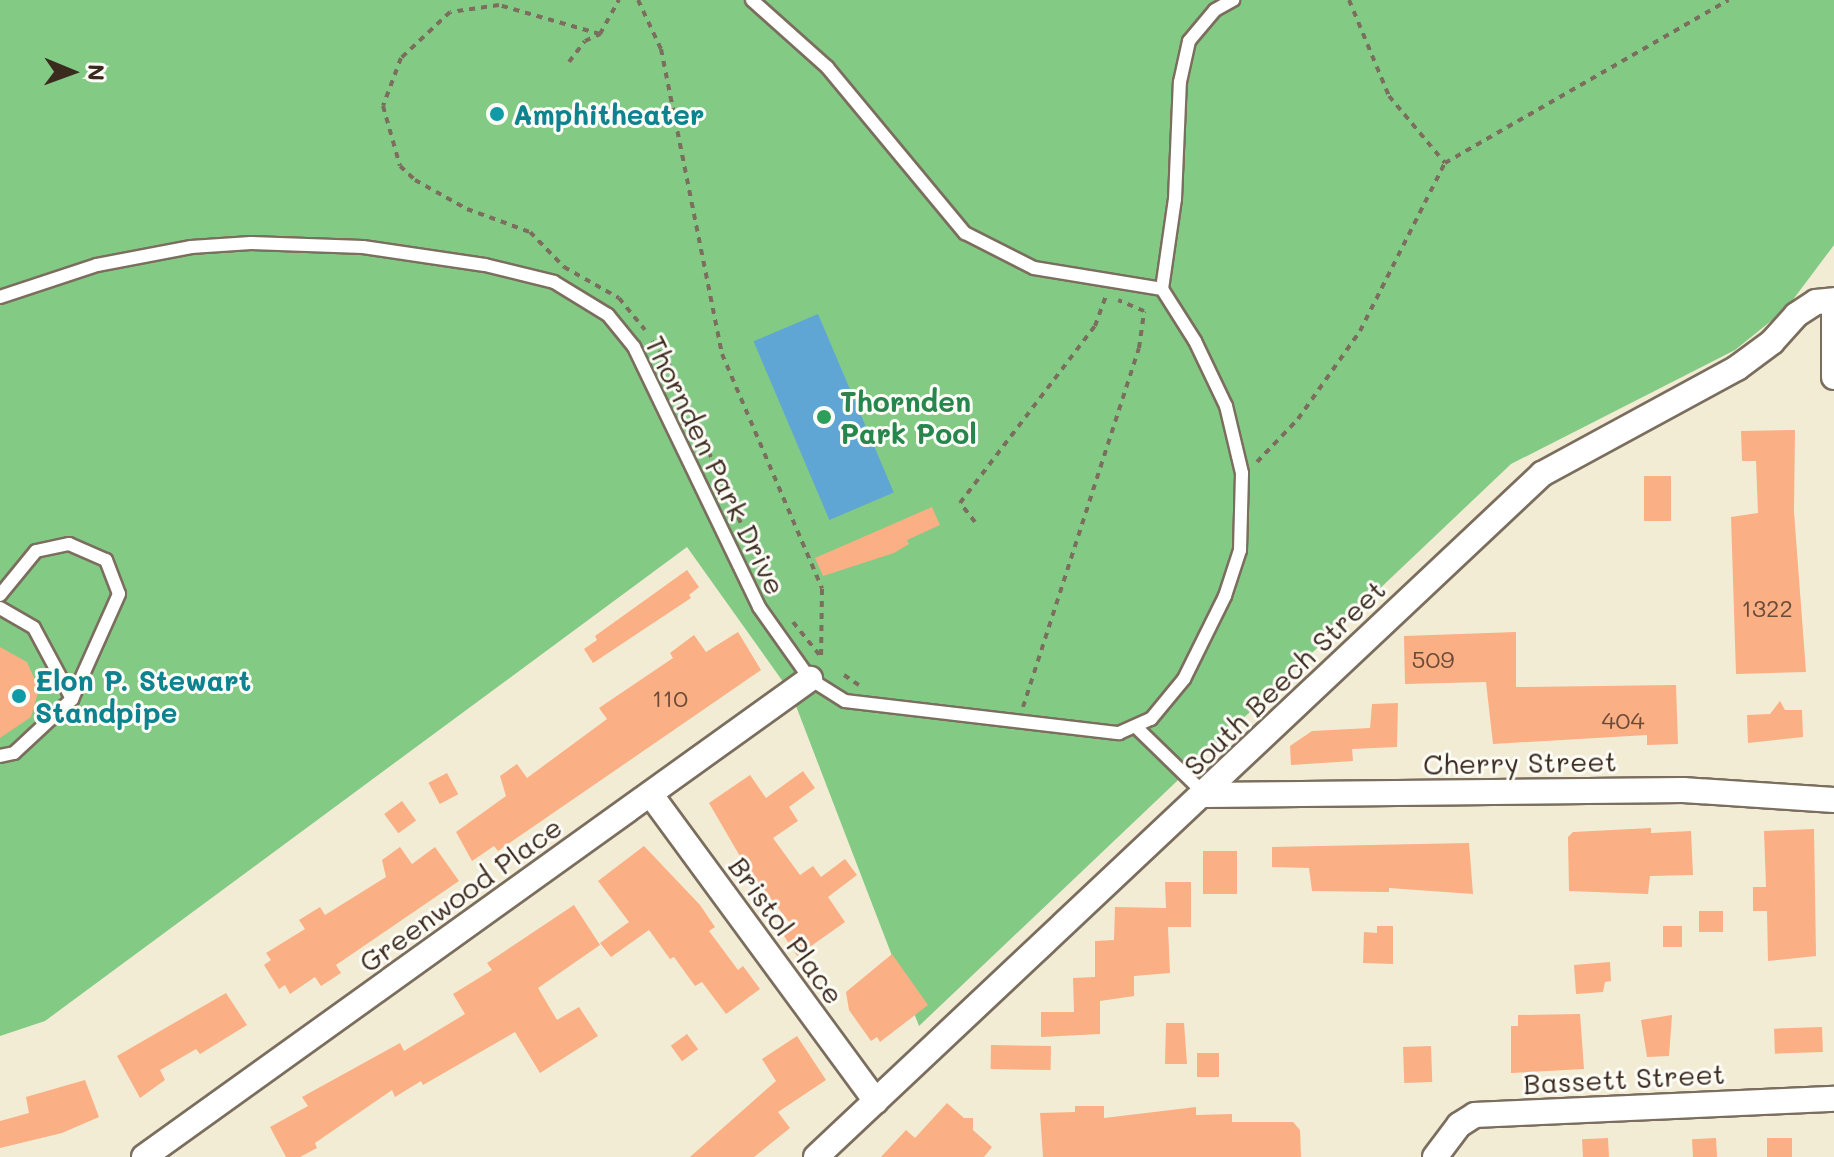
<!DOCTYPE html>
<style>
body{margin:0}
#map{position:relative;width:1834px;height:1157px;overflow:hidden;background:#f2ecd5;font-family:Mali,sans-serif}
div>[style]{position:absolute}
.green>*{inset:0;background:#83ca85}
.water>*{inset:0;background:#5fa6d5;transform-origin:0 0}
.building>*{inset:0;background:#fbaf84;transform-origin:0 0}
.path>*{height:4px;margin-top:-2px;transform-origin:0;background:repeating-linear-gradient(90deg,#7b6e5e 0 6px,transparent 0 12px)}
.roads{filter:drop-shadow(2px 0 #7b6e5e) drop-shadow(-2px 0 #7b6e5e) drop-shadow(0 2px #7b6e5e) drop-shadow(0 -2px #7b6e5e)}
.service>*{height:12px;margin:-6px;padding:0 6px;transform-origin:6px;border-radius:6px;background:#fff}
.minor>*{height:24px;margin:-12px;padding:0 12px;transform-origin:12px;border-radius:12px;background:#fff}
.dots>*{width:22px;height:22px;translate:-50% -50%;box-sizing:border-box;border:4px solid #fdfcf7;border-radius:50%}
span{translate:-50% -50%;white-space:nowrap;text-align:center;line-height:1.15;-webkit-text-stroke:6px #fdfcf7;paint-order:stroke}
.number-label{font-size:24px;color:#6b4b38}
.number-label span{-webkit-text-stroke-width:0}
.culture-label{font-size:28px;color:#0d838f;font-weight:700}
.left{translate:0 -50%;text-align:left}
.leisure-label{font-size:28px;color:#27864d;font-weight:700}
.street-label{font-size:28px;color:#3b2a1e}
.north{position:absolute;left:32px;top:32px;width:80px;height:80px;-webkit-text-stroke:6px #fdfcf7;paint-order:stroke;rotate:91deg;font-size:22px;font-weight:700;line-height:32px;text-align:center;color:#3b2a1e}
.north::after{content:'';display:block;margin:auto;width:28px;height:36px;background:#3b2a1e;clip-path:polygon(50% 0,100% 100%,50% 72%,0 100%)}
</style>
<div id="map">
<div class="green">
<div style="clip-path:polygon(0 0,1834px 0,1834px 245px,1786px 309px,1735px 350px,1511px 464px,919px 1026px,791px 693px,687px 547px,45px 1021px,0 1036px)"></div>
</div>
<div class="water">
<div style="left:818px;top:314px;width:194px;height:70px;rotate:67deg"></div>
</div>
<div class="building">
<div style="clip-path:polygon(1795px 430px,1794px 512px,1806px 672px,1736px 674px,1731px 517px,1758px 513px,1756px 461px,1742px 461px,1741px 431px)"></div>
<div style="left:1644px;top:476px;width:27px;height:45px"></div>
<div style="clip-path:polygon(932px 507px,940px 525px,907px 540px,909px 544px,894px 553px,823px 576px,815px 558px)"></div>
<div style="clip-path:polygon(687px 570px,699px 587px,689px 595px,691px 598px,593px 663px,584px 649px,597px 640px,595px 636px)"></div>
<div style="clip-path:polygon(738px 632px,761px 670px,498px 851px,494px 846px,472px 861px,456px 832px,506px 796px,500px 776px,517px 764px,527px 778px,607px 719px,599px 708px,673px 658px,670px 653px,694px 635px,706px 652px)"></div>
<div style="clip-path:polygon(1516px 632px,1516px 687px,1676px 685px,1678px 744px,1647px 745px,1647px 735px,1493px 744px,1486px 682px,1405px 684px,1404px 636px)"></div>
<div style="clip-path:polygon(0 647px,27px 662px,39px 689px,31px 717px,0 738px)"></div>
<div style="clip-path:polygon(1780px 701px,1785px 710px,1802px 710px,1803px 737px,1748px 743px,1747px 715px,1770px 714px)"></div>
<div style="clip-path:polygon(1398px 703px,1397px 747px,1352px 749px,1353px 761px,1291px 765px,1290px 746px,1312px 731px,1370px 728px,1372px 704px)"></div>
<div style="clip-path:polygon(803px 771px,815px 788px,789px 807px,798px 821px,773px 838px,800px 875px,813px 866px,821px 877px,845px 859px,857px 875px,828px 897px,845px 922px,797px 956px,782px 933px,792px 926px,745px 865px,709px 803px,750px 775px,766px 798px)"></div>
<div style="left:447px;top:773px;width:24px;height:21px;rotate:62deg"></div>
<div style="left:402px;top:801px;width:24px;height:22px;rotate:54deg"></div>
<div style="clip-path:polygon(1651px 828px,1651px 833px,1691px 831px,1693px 875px,1650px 876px,1648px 894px,1569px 891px,1568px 837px,1573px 832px)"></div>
<div style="clip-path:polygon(1814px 829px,1816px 956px,1768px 961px,1767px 911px,1753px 911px,1753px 887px,1766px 887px,1764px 831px)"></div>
<div style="clip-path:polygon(1469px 843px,1473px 894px,1389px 888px,1389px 892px,1312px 891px,1309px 868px,1272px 867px,1272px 847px)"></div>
<div style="clip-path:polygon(644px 846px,700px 905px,715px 927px,709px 931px,738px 970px,743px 966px,760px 989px,726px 1014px,702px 982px,695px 986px,674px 957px,670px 959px,649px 930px,611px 957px,600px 943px,629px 922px,598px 881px)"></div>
<div style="clip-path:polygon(400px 847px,412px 864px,435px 847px,459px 881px,336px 965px,341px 973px,321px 986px,315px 977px,290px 994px,285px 985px,279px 989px,264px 965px,271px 960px,266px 953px,305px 929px,299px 920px,320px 907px,325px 915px,386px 877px,382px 860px)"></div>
<div style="left:1203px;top:851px;width:34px;height:43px"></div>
<div style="clip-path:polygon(1165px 882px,1191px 882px,1191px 927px,1168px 927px,1170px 973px,1134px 976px,1134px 996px,1100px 1001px,1100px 1034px,1041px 1037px,1041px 1012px,1074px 1012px,1073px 978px,1095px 977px,1095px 941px,1114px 940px,1115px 907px,1166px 908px)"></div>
<div style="clip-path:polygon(574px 905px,600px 945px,538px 988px,557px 1020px,579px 1007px,598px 1036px,540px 1073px,515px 1032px,423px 1085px,421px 1081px,395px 1097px,392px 1090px,315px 1143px,317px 1148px,300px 1157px,286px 1157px,270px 1127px,308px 1106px,302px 1097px,400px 1043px,404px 1051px,465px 1014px,453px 994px,492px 970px,487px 963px)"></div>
<div style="left:1699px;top:911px;width:24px;height:21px"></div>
<div style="clip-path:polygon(1377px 926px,1393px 926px,1393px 964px,1363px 963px,1364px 932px,1377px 933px)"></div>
<div style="left:1682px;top:926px;width:21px;height:19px;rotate:90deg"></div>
<div style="clip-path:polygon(892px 954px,928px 1005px,880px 1042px,877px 1037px,871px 1041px,849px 1010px,846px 992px)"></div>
<div style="clip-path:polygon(1610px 962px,1611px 981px,1605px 982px,1603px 992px,1576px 994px,1574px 965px)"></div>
<div style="clip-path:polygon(226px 993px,247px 1025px,200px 1054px,196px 1049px,160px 1070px,165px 1080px,140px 1098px,117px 1056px)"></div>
<div style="clip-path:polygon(1580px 1014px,1584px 1069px,1511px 1073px,1511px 1026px,1518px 1026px,1518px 1015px)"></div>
<div style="clip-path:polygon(1672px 1015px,1669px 1056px,1647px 1057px,1641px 1020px)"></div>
<div style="clip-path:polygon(1166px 1023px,1184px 1023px,1187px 1064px,1165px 1064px)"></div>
<div style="left:1822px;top:1027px;width:25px;height:48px;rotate:88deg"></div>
<div style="left:687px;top:1034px;width:19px;height:20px;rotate:54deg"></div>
<div style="clip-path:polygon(797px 1036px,826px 1080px,778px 1112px,790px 1128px,754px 1157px,690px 1157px,776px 1081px,762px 1059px)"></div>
<div style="left:991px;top:1045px;width:60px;height:24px;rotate:1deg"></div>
<div style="left:1431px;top:1046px;width:36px;height:28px;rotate:88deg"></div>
<div style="left:1197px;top:1053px;width:22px;height:24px"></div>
<div style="clip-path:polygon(85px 1080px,99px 1117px,62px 1133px,0 1148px,0 1121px,29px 1113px,26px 1097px)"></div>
<div style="clip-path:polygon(947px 1103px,964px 1118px,973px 1118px,973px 1130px,992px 1147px,984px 1157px,881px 1157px,906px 1130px,915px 1138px)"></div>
<div style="clip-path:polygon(1075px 1106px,1104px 1106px,1104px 1118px,1196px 1107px,1196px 1115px,1232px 1114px,1232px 1122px,1293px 1122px,1300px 1130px,1301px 1157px,1043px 1157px,1040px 1113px,1075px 1112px)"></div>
<div style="left:1608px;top:1138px;width:19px;height:26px;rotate:87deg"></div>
<div style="left:1716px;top:1138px;width:19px;height:24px;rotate:87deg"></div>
<div style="left:1792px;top:1138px;width:19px;height:25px;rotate:90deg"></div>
</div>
<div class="path">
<div style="left:638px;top:0;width:54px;rotate:64.9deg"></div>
<div style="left:661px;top:49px;width:311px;rotate:78.7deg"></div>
<div style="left:722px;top:354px;width:255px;rotate:66.9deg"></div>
<div style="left:822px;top:589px;width:68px;rotate:90.8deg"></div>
<div style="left:1349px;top:0;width:104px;rotate:67.4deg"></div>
<div style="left:1389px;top:96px;width:87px;rotate:50.1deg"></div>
<div style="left:600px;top:34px;width:105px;rotate:-164deg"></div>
<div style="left:499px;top:5px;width:49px;rotate:171.9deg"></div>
<div style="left:450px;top:12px;width:67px;rotate:136.8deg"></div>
<div style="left:401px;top:58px;width:51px;rotate:110.6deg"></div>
<div style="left:383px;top:106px;width:62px;rotate:74.2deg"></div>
<div style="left:400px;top:166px;width:21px;rotate:43deg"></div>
<div style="left:415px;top:180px;width:60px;rotate:29.1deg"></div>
<div style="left:467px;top:209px;width:67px;rotate:20.1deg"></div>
<div style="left:530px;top:232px;width:49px;rotate:45.8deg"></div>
<div style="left:564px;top:267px;width:63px;rotate:29.4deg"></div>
<div style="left:619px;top:298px;width:41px;rotate:50.9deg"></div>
<div style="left:569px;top:62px;width:26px;rotate:-53deg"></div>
<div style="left:585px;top:41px;width:17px;rotate:-25deg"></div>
<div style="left:600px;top:34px;width:39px;rotate:-61deg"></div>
<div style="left:652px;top:341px;width:29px;rotate:54deg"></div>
<div style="left:669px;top:364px;width:243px;rotate:65.7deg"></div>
<div style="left:1257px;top:462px;width:59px;rotate:-46.4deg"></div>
<div style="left:1298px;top:419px;width:108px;rotate:-54.8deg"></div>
<div style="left:1360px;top:331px;width:188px;rotate:-63.2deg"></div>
<div style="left:1445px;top:163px;width:327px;rotate:-29.9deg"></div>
<div style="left:975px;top:522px;width:24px;rotate:-128deg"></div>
<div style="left:960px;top:503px;width:223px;rotate:-52.7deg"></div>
<div style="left:1095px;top:326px;width:32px;rotate:-70deg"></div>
<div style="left:793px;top:622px;width:45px;rotate:51.3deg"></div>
<div style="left:844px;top:675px;width:18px;rotate:34deg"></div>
<div style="left:1023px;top:707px;width:377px;rotate:-72.1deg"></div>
<div style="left:1139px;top:348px;width:37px;rotate:-82deg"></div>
<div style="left:1144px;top:311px;width:28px;rotate:-157deg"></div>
</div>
<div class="roads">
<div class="service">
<div style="left:752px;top:0;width:101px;rotate:41.8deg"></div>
<div style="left:827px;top:67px;width:216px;rotate:50.3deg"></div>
<div style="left:965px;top:233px;width:77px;rotate:26.9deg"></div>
<div style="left:1034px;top:268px;width:130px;rotate:9.3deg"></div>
<div style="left:0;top:297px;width:102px;rotate:-18.3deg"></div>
<div style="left:97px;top:265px;width:96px;rotate:-10.8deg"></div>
<div style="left:191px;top:247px;width:60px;rotate:-3.8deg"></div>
<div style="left:251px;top:243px;width:112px;rotate:2deg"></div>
<div style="left:363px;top:247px;width:123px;rotate:8.4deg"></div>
<div style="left:485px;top:265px;width:71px;rotate:13.8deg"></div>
<div style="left:554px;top:282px;width:63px;rotate:31.4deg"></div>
<div style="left:608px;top:315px;width:41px;rotate:50.9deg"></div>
<div style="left:634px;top:347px;width:288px;rotate:64.3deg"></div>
<div style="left:759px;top:607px;width:88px;rotate:54.7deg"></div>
<div style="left:810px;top:679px;width:41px;rotate:32.2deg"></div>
<div style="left:845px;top:701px;width:276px;rotate:6.7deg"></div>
<div style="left:1119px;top:733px;width:35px;rotate:-24deg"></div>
<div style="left:1151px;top:719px;width:52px;rotate:-50.5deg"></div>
<div style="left:1184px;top:679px;width:93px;rotate:-63.7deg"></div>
<div style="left:1225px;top:596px;width:48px;rotate:-71.9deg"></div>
<div style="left:1240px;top:550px;width:77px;rotate:-88.5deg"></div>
<div style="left:1242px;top:473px;width:69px;rotate:-103.4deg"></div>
<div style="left:1226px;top:406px;width:72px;rotate:-115.5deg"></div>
<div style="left:1195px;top:341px;width:62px;rotate:-122.4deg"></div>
<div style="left:1162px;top:289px;width:91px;rotate:-81.8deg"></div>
<div style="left:1175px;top:199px;width:117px;rotate:-87.6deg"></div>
<div style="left:1180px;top:82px;width:42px;rotate:-77.6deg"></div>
<div style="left:1189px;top:41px;width:40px;rotate:-50deg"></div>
<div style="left:1215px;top:10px;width:21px;rotate:-29deg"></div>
<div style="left:0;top:595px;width:57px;rotate:-50.7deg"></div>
<div style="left:36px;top:551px;width:34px;rotate:-12deg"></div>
<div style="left:69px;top:544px;width:40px;rotate:23.4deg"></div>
<div style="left:106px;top:560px;width:36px;rotate:69deg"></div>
<div style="left:119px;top:594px;width:115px;rotate:114.1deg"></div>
<div style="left:72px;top:699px;width:79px;rotate:137deg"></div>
<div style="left:14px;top:753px;width:14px;rotate:168deg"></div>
<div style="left:0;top:608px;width:39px;rotate:30deg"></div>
<div style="left:34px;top:628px;width:81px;rotate:61.8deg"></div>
<div style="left:1137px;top:728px;width:96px;rotate:44.2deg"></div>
</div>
<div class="minor">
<div style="left:1834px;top:302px;width:75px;rotate:90deg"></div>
<div style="left:651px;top:795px;width:380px;rotate:53.7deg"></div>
<div style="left:1206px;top:795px;width:477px;rotate:-0.6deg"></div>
<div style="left:1683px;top:790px;width:151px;rotate:3.8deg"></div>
<div style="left:144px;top:1157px;width:820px;rotate:-35.67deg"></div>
<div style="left:816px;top:1157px;width:997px;rotate:-43.25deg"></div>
<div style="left:1542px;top:474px;width:222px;rotate:-28.5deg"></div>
<div style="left:1737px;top:368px;width:44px;rotate:-36.6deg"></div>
<div style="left:1772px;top:342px;width:36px;rotate:-48deg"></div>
<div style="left:1796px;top:315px;width:24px;rotate:-33deg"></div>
<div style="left:1816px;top:302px;width:18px;rotate:-6deg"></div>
<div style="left:1435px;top:1157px;width:40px;rotate:-53deg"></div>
<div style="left:1459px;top:1125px;width:19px;rotate:-32deg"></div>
<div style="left:1475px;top:1115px;width:359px;rotate:-2.6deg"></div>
</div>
</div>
<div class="dots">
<div style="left:497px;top:114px;background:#0f9aa8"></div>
<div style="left:824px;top:417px;background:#2e9e5b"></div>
<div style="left:19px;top:696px;background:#0f9aa8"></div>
</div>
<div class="number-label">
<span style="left:1767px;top:608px">1322</span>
<span style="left:1433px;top:659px">509</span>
<span style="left:670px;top:698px">110</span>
<span style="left:1623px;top:720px">404</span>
</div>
<div class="culture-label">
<span class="left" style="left:513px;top:114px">Amphitheater</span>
<span class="left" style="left:35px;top:696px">Elon P. Stewart<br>Standpipe</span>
</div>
<div class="leisure-label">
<span class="left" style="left:840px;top:417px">Thornden<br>Park Pool</span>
</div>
<div class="street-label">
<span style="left:716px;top:465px;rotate:64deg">Thornden Park Drive</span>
<span style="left:1284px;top:677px;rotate:-44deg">South Beech Street</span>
<span style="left:1520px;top:762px;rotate:-1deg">Cherry Street</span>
<span style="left:460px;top:894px;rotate:-36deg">Greenwood Place</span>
<span style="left:787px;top:930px;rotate:54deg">Bristol Place</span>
<span style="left:1624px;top:1078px;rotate:-3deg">Bassett Street</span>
</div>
<div class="north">N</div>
</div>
